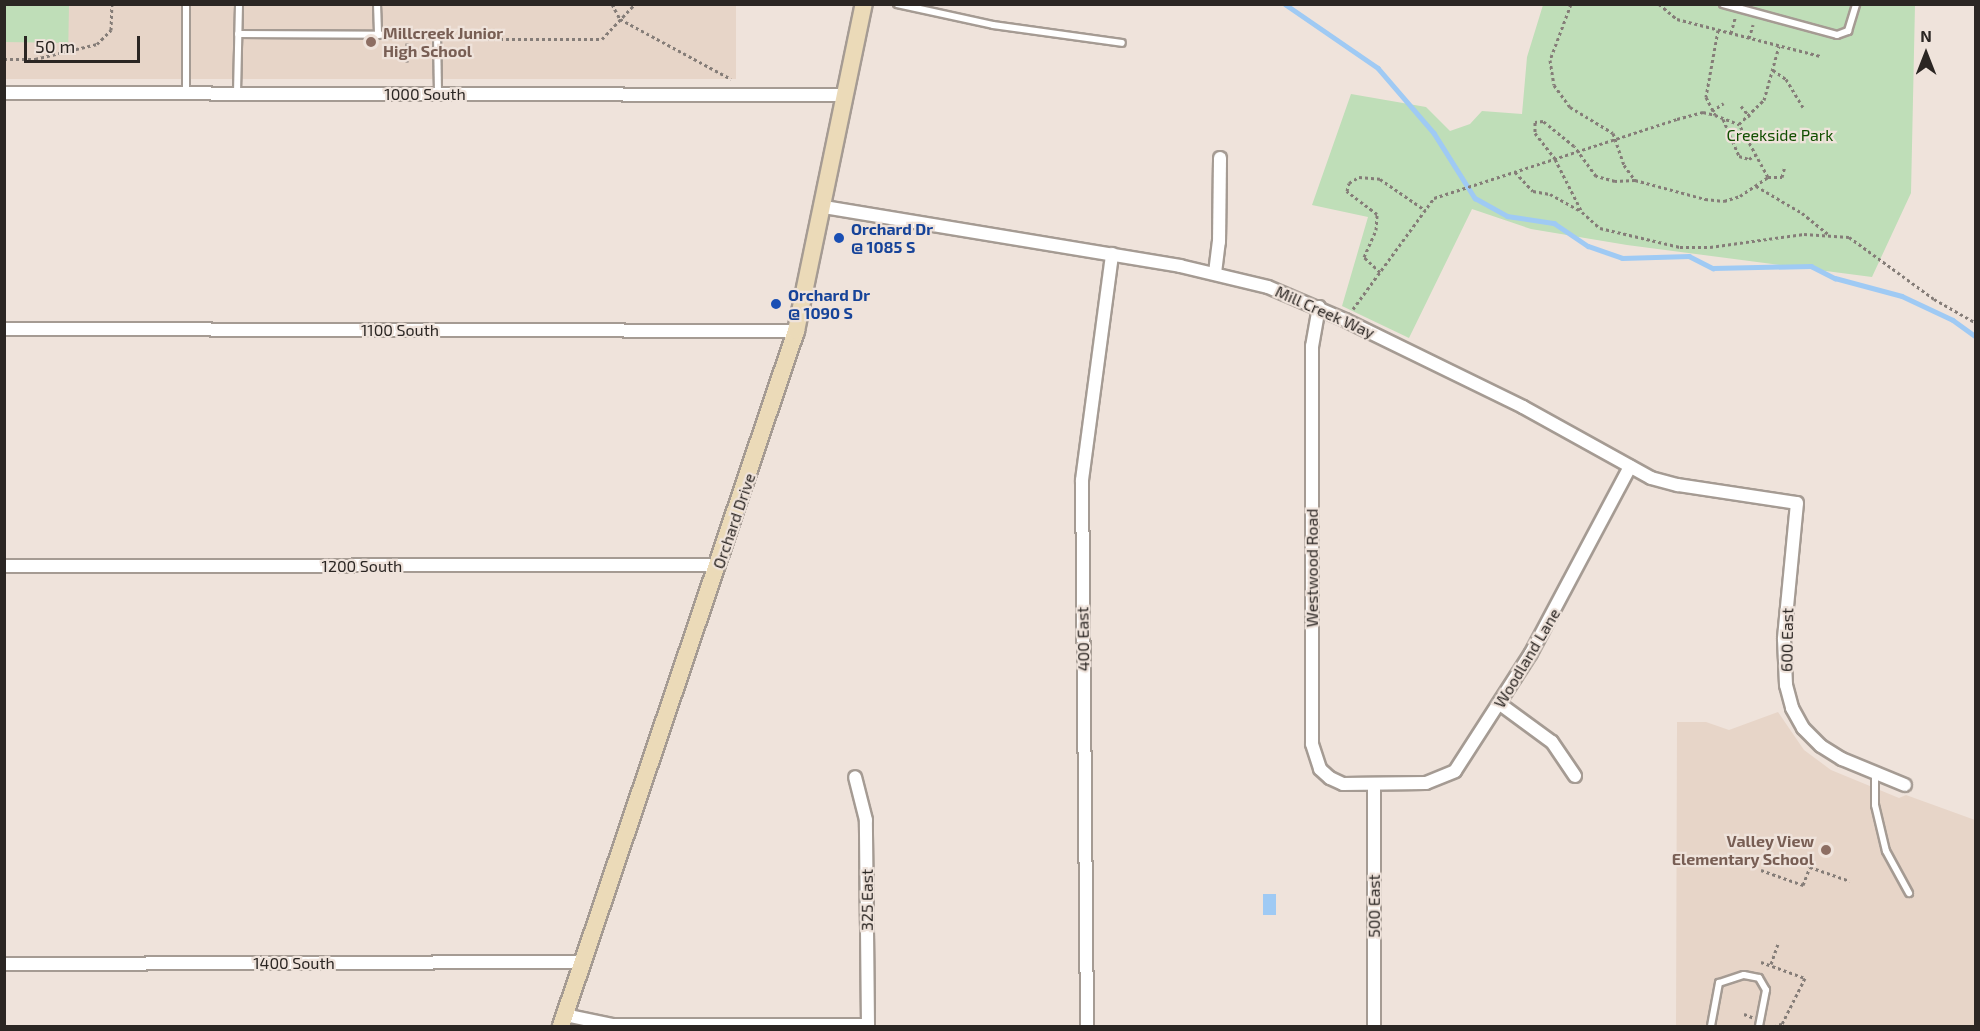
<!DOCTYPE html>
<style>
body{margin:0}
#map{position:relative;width:1980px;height:1031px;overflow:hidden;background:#efe3db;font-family:"Exo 2",sans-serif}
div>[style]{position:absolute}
.built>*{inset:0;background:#e7d5c8;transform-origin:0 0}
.green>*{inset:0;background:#bfdeb8;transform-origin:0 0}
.water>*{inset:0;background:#9fcaf4;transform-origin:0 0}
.stream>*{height:4.5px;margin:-2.25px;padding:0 2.25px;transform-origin:2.25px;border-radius:2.25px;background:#9fcaf4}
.path>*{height:3px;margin-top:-1.5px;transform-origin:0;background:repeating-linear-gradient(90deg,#857d78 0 3px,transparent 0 6px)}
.roads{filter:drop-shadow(2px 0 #a59b93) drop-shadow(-2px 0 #a59b93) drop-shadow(0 2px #a59b93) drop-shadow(0 -2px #a59b93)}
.service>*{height:6px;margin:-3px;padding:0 3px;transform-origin:3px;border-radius:3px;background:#fff}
.minor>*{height:12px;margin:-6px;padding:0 6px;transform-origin:6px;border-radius:6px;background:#fff}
.secondary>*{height:16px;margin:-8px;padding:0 8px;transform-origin:8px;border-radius:8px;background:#ebdab8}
.dots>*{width:16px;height:16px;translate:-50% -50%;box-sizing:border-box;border:3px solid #efe3db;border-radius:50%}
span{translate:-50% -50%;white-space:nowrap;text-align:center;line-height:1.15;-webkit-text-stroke:4.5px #efe3db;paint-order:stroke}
.education-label{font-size:16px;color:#785e54;font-weight:700}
.left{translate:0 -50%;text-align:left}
.right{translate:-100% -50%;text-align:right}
.street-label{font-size:16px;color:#2b2623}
.park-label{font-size:16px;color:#124f00}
.transit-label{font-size:16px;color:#164399;font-weight:700}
.frame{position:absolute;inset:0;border:6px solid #2b2623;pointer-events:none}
.north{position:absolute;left:1896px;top:24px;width:60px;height:60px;-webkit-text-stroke:4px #efe3db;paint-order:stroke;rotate:0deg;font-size:16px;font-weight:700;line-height:24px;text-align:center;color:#2b2623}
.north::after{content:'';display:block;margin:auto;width:21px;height:27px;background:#2b2623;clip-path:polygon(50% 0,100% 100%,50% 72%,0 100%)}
.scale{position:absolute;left:24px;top:36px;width:116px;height:27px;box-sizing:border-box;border:3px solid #2b2623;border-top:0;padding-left:8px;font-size:18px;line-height:21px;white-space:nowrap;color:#2b2623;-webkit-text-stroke:4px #efe3db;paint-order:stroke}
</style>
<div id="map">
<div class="built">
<div style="left:5px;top:5px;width:731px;height:74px"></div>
<div style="clip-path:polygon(1778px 712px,1804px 750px,1831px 770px,1899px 798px,1906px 795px,1975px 820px,1975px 1026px,1676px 1026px,1677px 722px,1706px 722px,1729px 730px)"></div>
</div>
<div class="green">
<div style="left:5px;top:4px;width:64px;height:38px;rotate:1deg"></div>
<div style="clip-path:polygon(1543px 5px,1915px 5px,1911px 193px,1872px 277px,1627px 245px,1531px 229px,1472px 209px,1409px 338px,1342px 306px,1368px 217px,1312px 205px,1351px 94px,1426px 107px,1450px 131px,1470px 124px,1482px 111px,1522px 114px,1527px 57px)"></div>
</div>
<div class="water">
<div style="left:1263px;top:894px;width:13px;height:21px"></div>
</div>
<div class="stream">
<div style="left:1285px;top:4px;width:113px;rotate:34.5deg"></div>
<div style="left:1378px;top:68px;width:86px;rotate:49.3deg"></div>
<div style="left:1434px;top:133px;width:77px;rotate:57.8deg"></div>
<div style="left:1475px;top:198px;width:37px;rotate:29deg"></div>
<div style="left:1507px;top:216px;width:48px;rotate:8.5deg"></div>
<div style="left:1554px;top:223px;width:41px;rotate:34.1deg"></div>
<div style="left:1588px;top:246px;width:36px;rotate:19deg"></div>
<div style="left:1622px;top:258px;width:67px;rotate:-1.7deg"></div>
<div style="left:1689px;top:256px;width:27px;rotate:27deg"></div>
<div style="left:1713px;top:268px;width:98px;rotate:-1.2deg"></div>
<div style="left:1811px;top:266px;width:27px;rotate:27deg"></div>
<div style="left:1835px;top:278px;width:69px;rotate:15deg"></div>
<div style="left:1902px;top:296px;width:56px;rotate:25.2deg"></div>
<div style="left:1953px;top:320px;width:29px;rotate:36deg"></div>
</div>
<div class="path">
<div style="left:612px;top:4px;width:17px;rotate:62deg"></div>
<div style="left:620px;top:19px;width:126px;rotate:28.4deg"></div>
<div style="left:1571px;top:4px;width:60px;rotate:110.6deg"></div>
<div style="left:1550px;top:60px;width:25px;rotate:81deg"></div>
<div style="left:1554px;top:85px;width:27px;rotate:54deg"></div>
<div style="left:1570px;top:107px;width:50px;rotate:31.2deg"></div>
<div style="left:1613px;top:133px;width:34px;rotate:71deg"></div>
<div style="left:1624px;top:165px;width:19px;rotate:54deg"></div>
<div style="left:1635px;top:180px;width:73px;rotate:15.2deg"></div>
<div style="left:1705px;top:199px;width:19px;rotate:6deg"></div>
<div style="left:1724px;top:201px;width:17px;rotate:-17deg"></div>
<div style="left:1740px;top:196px;width:34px;rotate:-34deg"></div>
<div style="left:1768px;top:177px;width:60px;rotate:-118.7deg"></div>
<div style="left:1659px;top:4px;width:23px;rotate:40deg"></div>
<div style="left:1677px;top:19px;width:148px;rotate:14.5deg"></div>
<div style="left:1718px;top:30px;width:68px;rotate:100.2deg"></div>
<div style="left:1706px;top:97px;width:20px;rotate:63deg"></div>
<div style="left:1715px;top:115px;width:26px;rotate:21deg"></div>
<div style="left:1739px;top:124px;width:35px;rotate:-44deg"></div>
<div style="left:1764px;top:100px;width:56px;rotate:-74.5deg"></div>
<div style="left:1731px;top:33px;width:16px;rotate:-75deg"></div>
<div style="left:1749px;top:38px;width:14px;rotate:-73deg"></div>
<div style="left:452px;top:39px;width:150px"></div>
<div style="left:602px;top:39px;width:48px;rotate:-46.7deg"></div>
<div style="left:407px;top:43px;width:19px;rotate:90deg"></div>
<div style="left:4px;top:59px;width:31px"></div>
<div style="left:35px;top:59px;width:64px;rotate:-13.6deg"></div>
<div style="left:97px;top:44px;width:20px;rotate:-45deg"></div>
<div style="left:111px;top:30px;width:26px;rotate:-88deg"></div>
<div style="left:1773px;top:70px;width:16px;rotate:35deg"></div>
<div style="left:1786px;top:79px;width:33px;rotate:59deg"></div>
<div style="left:1741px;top:106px;width:14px;rotate:51deg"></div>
<div style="left:1712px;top:111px;width:14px;rotate:-34deg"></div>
<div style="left:1723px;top:119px;width:40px;rotate:66.6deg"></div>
<div style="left:1739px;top:156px;width:10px;rotate:17deg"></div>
<div style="left:1749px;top:159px;width:9px;rotate:-32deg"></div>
<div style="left:1515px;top:172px;width:26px;rotate:47deg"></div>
<div style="left:1533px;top:191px;width:17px;rotate:10deg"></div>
<div style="left:1550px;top:194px;width:35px;rotate:29deg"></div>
<div style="left:1768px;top:177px;width:14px"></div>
<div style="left:1782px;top:177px;width:11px;rotate:-75deg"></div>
<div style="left:1635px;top:180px;width:20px;rotate:177deg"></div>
<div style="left:1615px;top:181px;width:20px;rotate:-165deg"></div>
<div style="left:1596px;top:176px;width:37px;rotate:-126deg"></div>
<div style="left:1574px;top:146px;width:40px;rotate:-141deg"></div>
<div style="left:1543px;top:121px;width:8px;rotate:173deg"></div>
<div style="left:1535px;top:122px;width:11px;rotate:90deg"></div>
<div style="left:1535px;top:133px;width:33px;rotate:52deg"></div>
<div style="left:1555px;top:159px;width:59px;rotate:63deg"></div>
<div style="left:1582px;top:212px;width:24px;rotate:42deg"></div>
<div style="left:1600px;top:228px;width:82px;rotate:13.4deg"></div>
<div style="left:1680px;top:247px;width:30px"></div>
<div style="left:1710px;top:247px;width:95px;rotate:-7.9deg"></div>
<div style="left:1804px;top:234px;width:45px;rotate:3.8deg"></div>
<div style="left:1849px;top:237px;width:105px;rotate:36.1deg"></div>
<div style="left:1934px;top:299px;width:48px;rotate:29.7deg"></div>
<div style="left:1756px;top:186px;width:53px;rotate:30.4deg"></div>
<div style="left:1802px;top:213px;width:35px;rotate:39deg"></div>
<div style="left:1380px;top:272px;width:22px;rotate:-137deg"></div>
<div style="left:1364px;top:257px;width:30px;rotate:-66deg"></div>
<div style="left:1376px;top:230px;width:16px;rotate:-86deg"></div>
<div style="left:1377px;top:214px;width:38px;rotate:-143deg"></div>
<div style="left:1347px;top:191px;width:8px;rotate:-76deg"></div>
<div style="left:1349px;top:183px;width:12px;rotate:-31deg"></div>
<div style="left:1359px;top:177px;width:21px;rotate:5deg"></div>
<div style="left:1380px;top:179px;width:55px;rotate:34.6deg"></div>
<div style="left:1353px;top:309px;width:137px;rotate:-53.9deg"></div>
<div style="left:1434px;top:198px;width:256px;rotate:-18deg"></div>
<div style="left:1677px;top:119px;width:27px;rotate:-15deg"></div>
<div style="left:1703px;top:112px;width:12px;rotate:14deg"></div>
<div style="left:1761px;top:870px;width:45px;rotate:19.7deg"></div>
<div style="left:1803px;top:885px;width:19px;rotate:-69deg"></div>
<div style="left:1810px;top:867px;width:42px;rotate:19.3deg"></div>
<div style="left:1761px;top:962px;width:47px;rotate:20deg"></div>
<div style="left:1805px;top:978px;width:51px;rotate:116.6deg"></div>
<div style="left:1782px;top:1024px;width:6px;rotate:171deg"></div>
<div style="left:1771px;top:964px;width:21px;rotate:-71deg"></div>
<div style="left:1744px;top:1014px;width:9px;rotate:21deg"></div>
</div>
<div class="roads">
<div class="service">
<div style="left:377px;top:4px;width:31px;rotate:88deg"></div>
<div style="left:897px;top:4px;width:98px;rotate:12.3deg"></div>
<div style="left:993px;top:25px;width:130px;rotate:7.9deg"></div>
<div style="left:1723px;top:4px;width:118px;rotate:15.2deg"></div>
<div style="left:1837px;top:35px;width:12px;rotate:-20deg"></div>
<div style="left:1848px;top:31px;width:28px;rotate:-73deg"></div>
<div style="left:238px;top:34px;width:199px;rotate:0.3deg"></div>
<div style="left:437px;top:35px;width:59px;rotate:89deg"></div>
<div style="left:186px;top:93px;width:89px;rotate:-90deg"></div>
<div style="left:237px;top:93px;width:89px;rotate:-88.7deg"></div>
<div style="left:1875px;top:774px;width:31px;rotate:90deg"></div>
<div style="left:1875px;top:805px;width:47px;rotate:76.6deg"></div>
<div style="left:1886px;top:851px;width:48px;rotate:61.3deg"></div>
<div style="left:1711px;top:1026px;width:44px;rotate:-79.5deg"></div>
<div style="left:1719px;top:983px;width:26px;rotate:-18deg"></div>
<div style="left:1744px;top:975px;width:15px;rotate:11deg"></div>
<div style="left:1759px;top:978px;width:14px;rotate:60deg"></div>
<div style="left:1766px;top:990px;width:37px;rotate:101deg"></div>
</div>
<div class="minor">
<div style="left:4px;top:93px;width:842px;rotate:0.14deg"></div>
<div style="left:824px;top:207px;width:361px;rotate:9.4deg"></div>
<div style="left:1180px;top:266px;width:90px;rotate:13.4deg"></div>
<div style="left:1268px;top:287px;width:84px;rotate:23.2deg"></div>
<div style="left:1345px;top:320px;width:198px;rotate:26deg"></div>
<div style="left:1523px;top:407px;width:146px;rotate:29deg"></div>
<div style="left:1651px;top:478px;width:28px;rotate:15deg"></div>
<div style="left:1678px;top:485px;width:120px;rotate:8.6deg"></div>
<div style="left:1797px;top:503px;width:137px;rotate:95.5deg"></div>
<div style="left:1784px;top:639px;width:46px;rotate:87.5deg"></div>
<div style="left:1786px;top:685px;width:24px;rotate:75deg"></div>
<div style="left:1792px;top:708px;width:23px;rotate:61deg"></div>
<div style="left:1803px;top:728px;width:25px;rotate:45deg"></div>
<div style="left:1821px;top:746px;width:25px;rotate:32deg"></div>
<div style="left:1842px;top:759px;width:68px;rotate:22.4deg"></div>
<div style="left:1215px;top:273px;width:31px;rotate:-83deg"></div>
<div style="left:1219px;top:242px;width:84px;rotate:-89.3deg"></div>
<div style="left:1319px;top:307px;width:40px;rotate:100deg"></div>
<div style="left:1312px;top:346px;width:398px;rotate:90deg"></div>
<div style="left:1312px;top:744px;width:26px;rotate:72deg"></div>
<div style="left:1320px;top:769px;width:13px;rotate:42deg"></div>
<div style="left:1330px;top:778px;width:14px;rotate:25deg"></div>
<div style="left:1343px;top:784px;width:83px;rotate:-0.7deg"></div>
<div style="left:1426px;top:783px;width:31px;rotate:-22deg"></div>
<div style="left:1455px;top:771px;width:140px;rotate:-57.2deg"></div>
<div style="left:1531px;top:653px;width:211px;rotate:-62deg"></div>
<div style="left:4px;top:329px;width:792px;rotate:0.14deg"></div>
<div style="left:4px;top:566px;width:715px;rotate:-0.08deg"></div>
<div style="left:1500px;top:704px;width:64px;rotate:36.2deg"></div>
<div style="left:1552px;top:742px;width:41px;rotate:55.9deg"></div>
<div style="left:1374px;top:785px;width:241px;rotate:90deg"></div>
<div style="left:4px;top:964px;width:580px;rotate:-0.2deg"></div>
<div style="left:565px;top:1015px;width:48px;rotate:12deg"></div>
<div style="left:612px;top:1025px;width:256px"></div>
<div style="left:868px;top:1025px;width:205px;rotate:-90.6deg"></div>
<div style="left:866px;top:820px;width:44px;rotate:-104.3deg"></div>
<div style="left:1087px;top:1026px;width:546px;rotate:-90.52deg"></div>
<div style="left:1082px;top:480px;width:228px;rotate:-82.4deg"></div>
</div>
<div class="secondary">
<div style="left:561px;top:1026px;width:734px;rotate:-71.32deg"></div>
<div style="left:796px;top:331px;width:334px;rotate:-78.3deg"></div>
</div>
</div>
<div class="dots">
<div style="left:371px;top:42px;background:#8d6e63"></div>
<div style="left:839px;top:238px;background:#1a4fb4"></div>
<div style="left:776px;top:304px;background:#1a4fb4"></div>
<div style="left:1826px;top:850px;background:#8d6e63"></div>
</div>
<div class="education-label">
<span class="left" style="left:383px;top:42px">Millcreek Junior<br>High School</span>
<span class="right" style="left:1814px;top:850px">Valley View<br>Elementary School</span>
</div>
<div class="street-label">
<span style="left:425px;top:94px">1000 South</span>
<span style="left:1325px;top:312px;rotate:24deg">Mill Creek Way</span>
<span style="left:400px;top:330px">1100 South</span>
<span style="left:734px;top:521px;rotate:-71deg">Orchard Drive</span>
<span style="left:362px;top:566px">1200 South</span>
<span style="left:1312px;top:568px;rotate:-90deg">Westwood Road</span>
<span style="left:1083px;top:639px;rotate:-91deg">400 East</span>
<span style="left:1787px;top:640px;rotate:-89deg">600 East</span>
<span style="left:1527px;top:658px;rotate:-59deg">Woodland Lane</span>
<span style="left:867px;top:900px;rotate:-90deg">325 East</span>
<span style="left:1374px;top:906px;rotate:-90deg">500 East</span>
<span style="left:294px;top:963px">1400 South</span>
</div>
<div class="park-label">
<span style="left:1780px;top:135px">Creekside Park</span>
</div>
<div class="transit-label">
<span class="left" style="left:851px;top:238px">Orchard Dr<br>@ 1085 S</span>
<span class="left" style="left:788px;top:304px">Orchard Dr<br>@ 1090 S</span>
</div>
<div class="frame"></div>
<div class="north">N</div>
<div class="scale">50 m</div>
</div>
